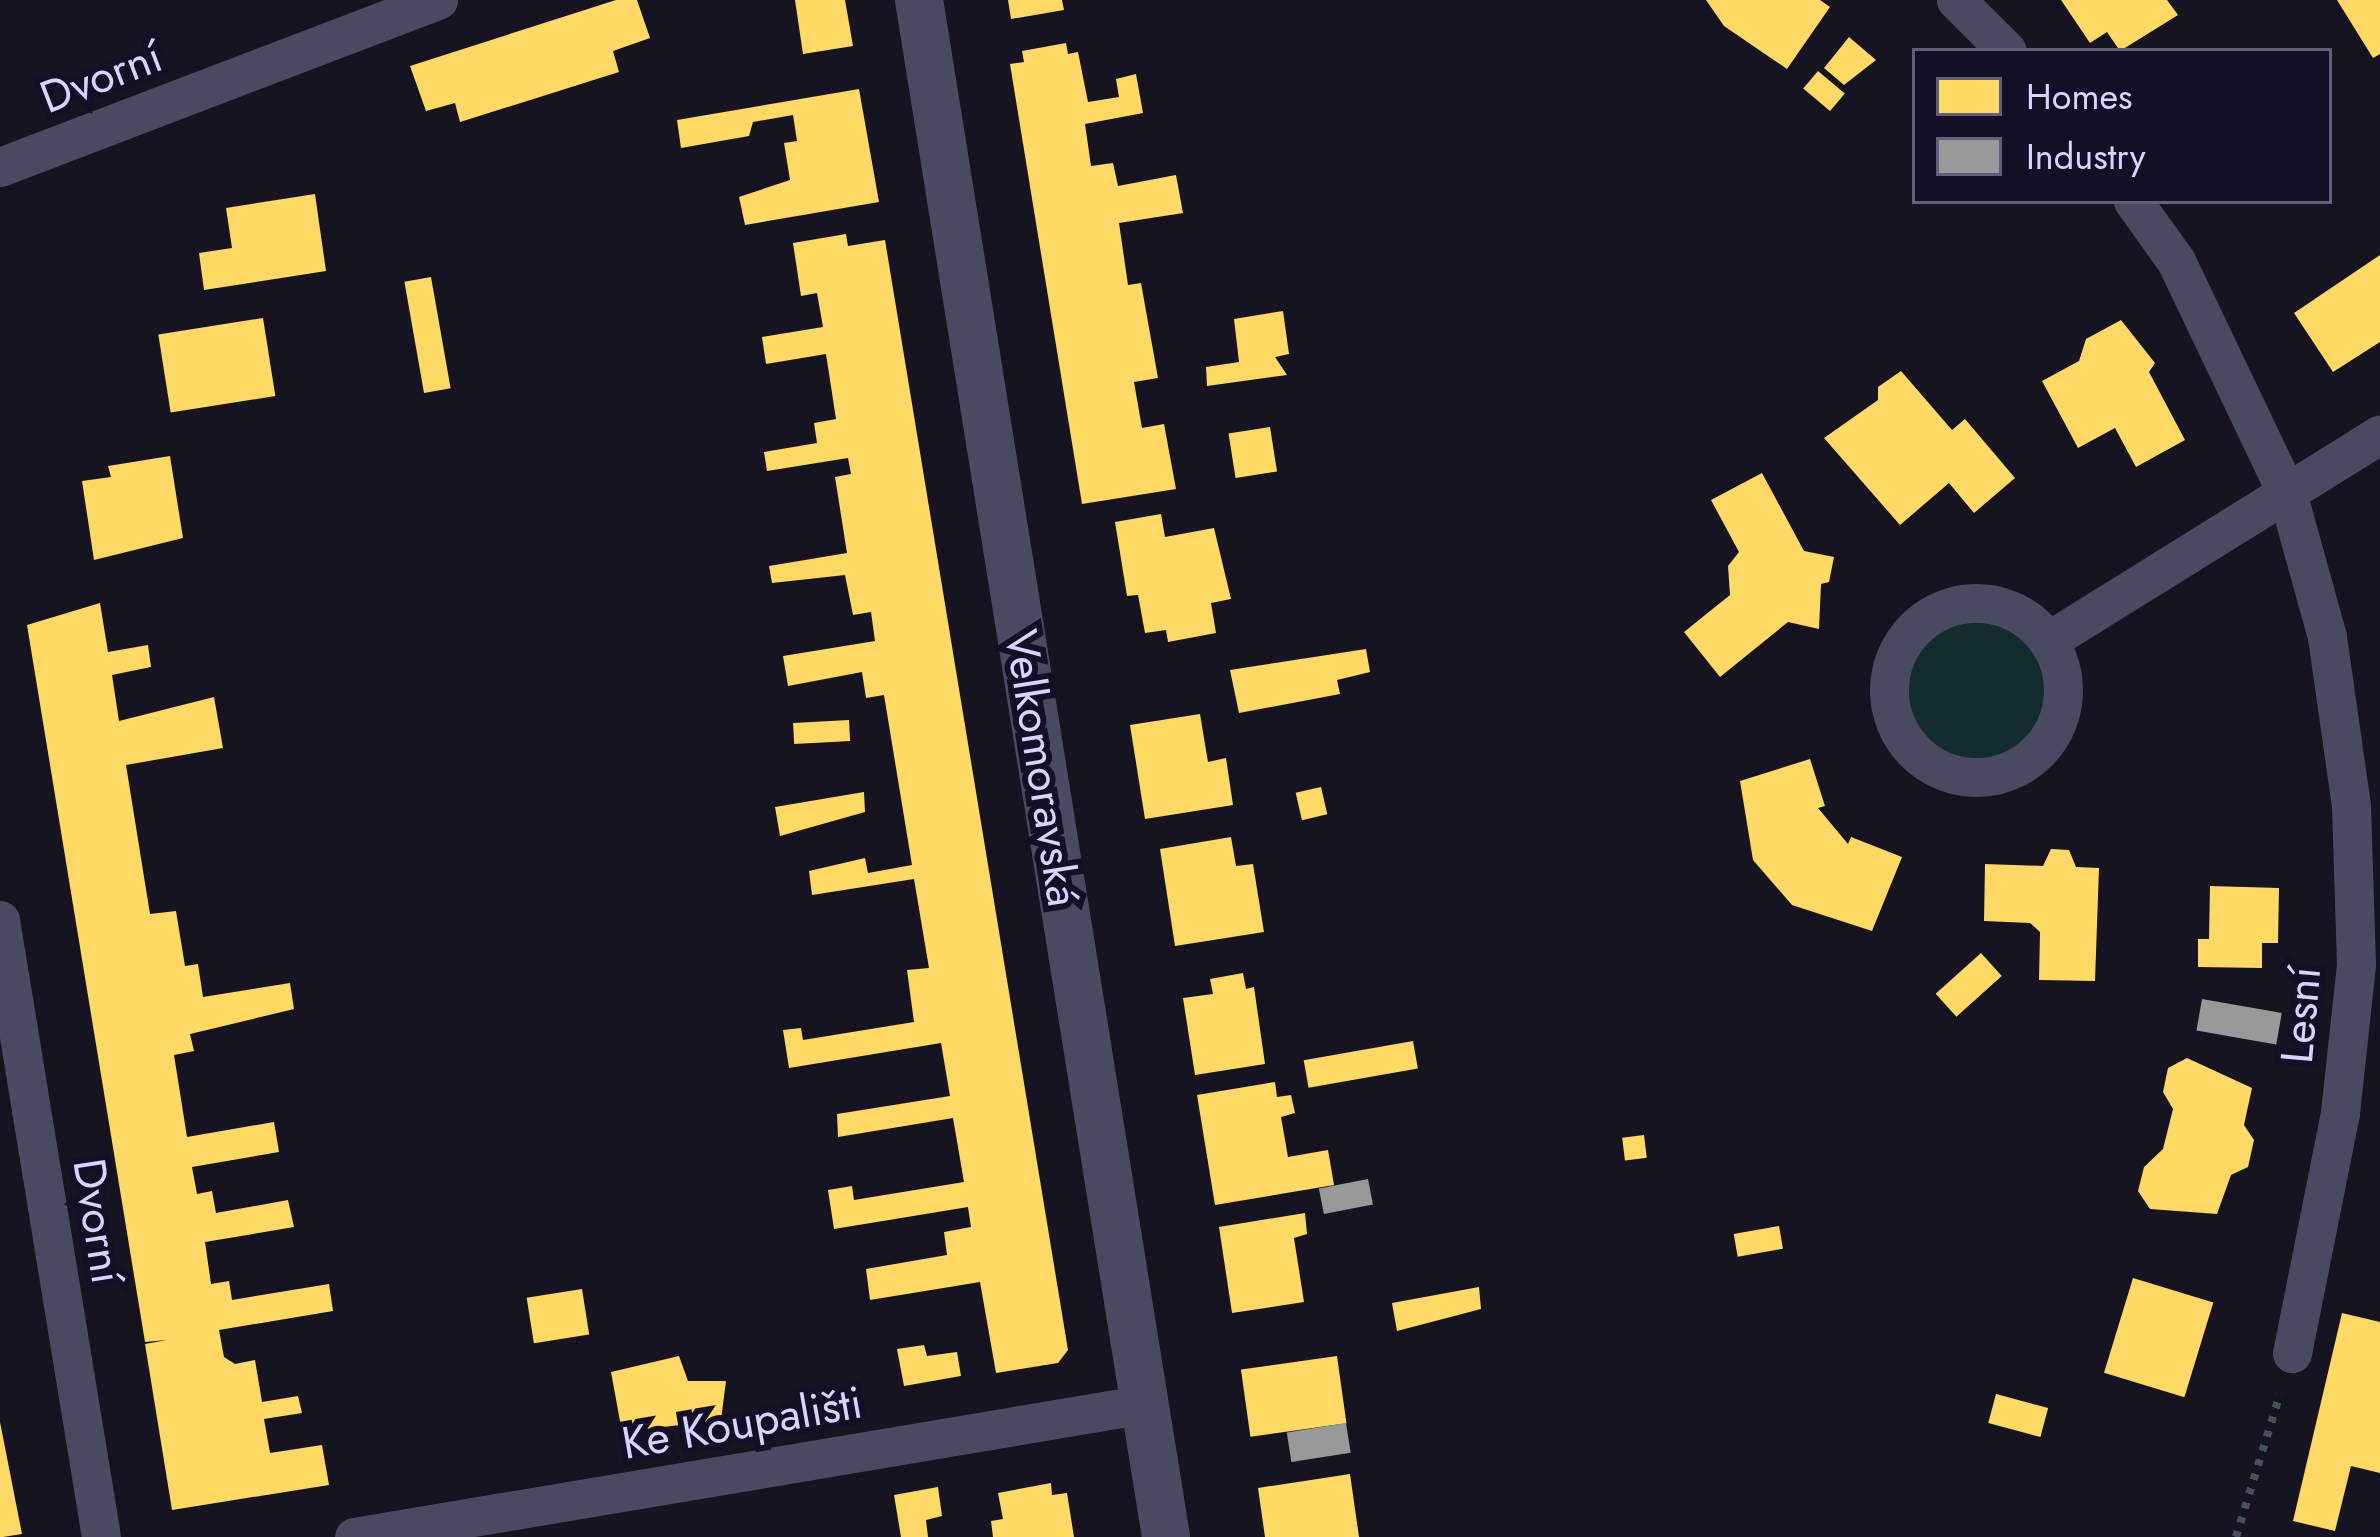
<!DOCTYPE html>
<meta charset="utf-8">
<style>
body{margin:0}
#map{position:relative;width:2380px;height:1537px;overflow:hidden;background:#161421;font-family:Jost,sans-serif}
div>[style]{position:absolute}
.green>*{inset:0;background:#132c2d}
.round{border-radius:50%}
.homes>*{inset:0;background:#ffd966;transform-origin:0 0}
.industry>*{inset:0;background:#999;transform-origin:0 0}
.path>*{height:8px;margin-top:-4px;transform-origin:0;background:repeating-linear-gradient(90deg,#44505f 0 6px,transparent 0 15px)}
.minor>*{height:39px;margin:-19.5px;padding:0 19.5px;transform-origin:19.5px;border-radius:19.5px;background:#4a4962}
.minor>.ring{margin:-19.5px;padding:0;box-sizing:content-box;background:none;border:39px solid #4a4962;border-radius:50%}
.tertiary>*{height:48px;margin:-24px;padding:0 24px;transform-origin:24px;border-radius:24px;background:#4a4962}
span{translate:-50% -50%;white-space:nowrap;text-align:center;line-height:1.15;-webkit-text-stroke:12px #130f26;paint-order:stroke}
.street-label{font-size:45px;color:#d9d4ff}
.legend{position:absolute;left:1912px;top:48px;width:420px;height:156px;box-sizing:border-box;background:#130f26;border:3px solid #625e7d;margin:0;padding:15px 21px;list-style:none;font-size:36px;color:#d9d4ff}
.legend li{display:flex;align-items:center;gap:24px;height:60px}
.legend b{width:60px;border:3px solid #625e7d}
</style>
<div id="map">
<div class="green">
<div class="round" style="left:1905px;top:618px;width:146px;height:146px"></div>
</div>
<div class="homes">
<div style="clip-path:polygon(616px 0,637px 0,650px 38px,613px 51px,619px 72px,460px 122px,455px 103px,426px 111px,410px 66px)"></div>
<div style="clip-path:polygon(795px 0,845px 0,853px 46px,803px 54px)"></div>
<div style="clip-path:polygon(1008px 0,1062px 0,1064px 10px,1011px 19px)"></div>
<div style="clip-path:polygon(1706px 0,1820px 0,1830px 7px,1787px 69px,1724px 26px)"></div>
<div style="clip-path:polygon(2061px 0,2167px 0,2178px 15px,2120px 51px,2107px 32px,2090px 43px)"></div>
<div style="clip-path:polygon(2337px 0,2380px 0,2380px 54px,2373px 58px)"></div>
<div style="clip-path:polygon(1849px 37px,1876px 60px,1844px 85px,1824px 68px)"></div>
<div style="clip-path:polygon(1066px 43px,1068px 54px,1078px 52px,1088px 102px,1119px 97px,1116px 79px,1136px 74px,1143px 113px,1085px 124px,1091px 166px,1113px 163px,1118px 186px,1176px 175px,1183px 213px,1119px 223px,1128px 285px,1141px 283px,1158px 378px,1134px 382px,1142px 428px,1164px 424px,1176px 489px,1082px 504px,1010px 64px,1024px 62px,1022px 51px)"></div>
<div style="left:1818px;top:71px;width:35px;height:23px;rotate:40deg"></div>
<div style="clip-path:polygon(859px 89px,879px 202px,745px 225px,739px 197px,790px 180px,784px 143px,797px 141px,793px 115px,753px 122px,749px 136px,681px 148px,677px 120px)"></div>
<div style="clip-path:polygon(315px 194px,326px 271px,204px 290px,199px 253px,232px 248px,226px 208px)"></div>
<div style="clip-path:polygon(846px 234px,848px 246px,885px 240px,1068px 1350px,1058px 1363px,996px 1373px,980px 1282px,870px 1300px,866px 1269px,947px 1255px,944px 1232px,971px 1227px,968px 1207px,834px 1229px,828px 1190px,852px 1186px,854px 1200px,964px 1182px,953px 1118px,838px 1137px,837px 1114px,950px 1096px,941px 1043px,789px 1068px,783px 1030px,801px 1028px,803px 1040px,914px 1022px,907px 970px,929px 968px,914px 879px,812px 895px,809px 871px,865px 858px,868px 873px,912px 865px,884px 695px,866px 698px,862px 672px,788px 686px,783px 656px,875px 641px,871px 612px,853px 615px,845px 575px,772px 583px,769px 566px,847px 553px,835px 477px,851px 474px,848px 458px,767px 471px,764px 452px,817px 443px,814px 423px,836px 419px,826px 354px,766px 364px,762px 337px,823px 327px,817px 293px,801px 296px,793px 243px)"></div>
<div style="clip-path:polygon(2380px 255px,2380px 342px,2333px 372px,2294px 313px)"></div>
<div style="left:431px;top:277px;width:113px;height:27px;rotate:80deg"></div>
<div style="clip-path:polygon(1283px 311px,1289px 354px,1275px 357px,1287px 375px,1207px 386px,1206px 367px,1239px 362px,1234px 319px)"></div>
<div style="left:263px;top:318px;width:79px;height:106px;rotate:81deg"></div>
<div style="clip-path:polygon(2121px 320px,2155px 363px,2149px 372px,2185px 440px,2136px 467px,2115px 428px,2078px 448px,2042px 381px,2079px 361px,2086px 339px)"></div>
<div style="clip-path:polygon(1901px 371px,1952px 430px,1965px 419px,2015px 478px,1974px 513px,1949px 483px,1900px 525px,1824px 438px,1878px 400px,1878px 387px)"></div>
<div style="left:1270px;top:427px;width:45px;height:42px;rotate:81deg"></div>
<div style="clip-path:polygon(170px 456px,183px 538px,94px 560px,82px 481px,111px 477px,108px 466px)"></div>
<div style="clip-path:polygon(1762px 473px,1804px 551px,1834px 557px,1829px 582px,1821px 584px,1819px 629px,1788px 622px,1720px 677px,1684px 632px,1730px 595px,1728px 566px,1739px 552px,1711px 500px)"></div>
<div style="clip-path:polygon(1161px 514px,1165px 537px,1214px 528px,1231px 599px,1211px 603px,1216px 633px,1168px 642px,1166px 630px,1145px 633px,1138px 595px,1127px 596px,1115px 522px)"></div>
<div style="clip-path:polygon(100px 603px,108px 652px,148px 645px,151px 667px,112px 675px,119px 721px,214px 697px,223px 748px,126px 765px,150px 914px,176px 911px,185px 966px,198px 964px,203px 997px,290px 983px,294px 1009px,190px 1034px,194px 1051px,174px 1055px,187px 1137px,274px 1122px,279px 1152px,192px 1167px,197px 1194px,212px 1191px,216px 1213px,288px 1200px,294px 1227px,205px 1242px,211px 1284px,229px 1281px,232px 1300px,329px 1284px,333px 1311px,219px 1330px,224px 1357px,235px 1364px,255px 1360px,262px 1402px,298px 1396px,302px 1413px,264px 1419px,270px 1453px,322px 1445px,329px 1485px,172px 1510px,145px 1344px,167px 1340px,145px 1342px,27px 625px)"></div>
<div style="clip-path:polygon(1366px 649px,1370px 672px,1337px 680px,1340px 694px,1239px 713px,1230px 670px)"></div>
<div style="clip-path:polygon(1200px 714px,1208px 762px,1226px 758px,1233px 805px,1145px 819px,1130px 725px)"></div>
<div style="left:849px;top:720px;width:21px;height:56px;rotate:87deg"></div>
<div style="clip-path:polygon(1810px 759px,1825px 806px,1818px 808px,1848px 844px,1851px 837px,1902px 857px,1872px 931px,1792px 905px,1753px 860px,1740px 781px)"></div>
<div style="left:1321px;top:787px;width:28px;height:26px;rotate:77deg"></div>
<div style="clip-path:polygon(864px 792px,865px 812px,780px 836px,775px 807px)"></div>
<div style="clip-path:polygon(1231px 837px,1236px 866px,1253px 864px,1264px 932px,1175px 946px,1160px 849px)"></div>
<div style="clip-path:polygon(2051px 849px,2069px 850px,2076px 867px,2099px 868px,2095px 981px,2039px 980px,2040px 932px,2030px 923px,1984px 921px,1985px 864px,2043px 866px)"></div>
<div style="clip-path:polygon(2210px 886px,2279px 888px,2278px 943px,2262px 943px,2262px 968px,2198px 967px,2198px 939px,2209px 939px)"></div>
<div style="left:1981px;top:953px;width:31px;height:61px;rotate:48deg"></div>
<div style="clip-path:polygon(1243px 973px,1246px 989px,1254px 987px,1265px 1064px,1195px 1075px,1183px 998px,1213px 994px,1210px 979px)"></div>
<div style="left:1413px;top:1041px;width:28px;height:111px;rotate:80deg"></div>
<div style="clip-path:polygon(2187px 1058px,2252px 1088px,2244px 1125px,2254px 1140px,2248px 1167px,2231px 1175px,2217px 1214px,2150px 1209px,2138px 1191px,2144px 1167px,2163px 1149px,2173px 1109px,2163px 1092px,2168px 1068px)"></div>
<div style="clip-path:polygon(1275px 1082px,1277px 1097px,1291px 1095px,1295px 1113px,1281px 1117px,1288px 1157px,1328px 1150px,1334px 1185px,1215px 1205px,1197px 1095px)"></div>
<div style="left:1644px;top:1135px;width:23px;height:22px;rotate:83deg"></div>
<div style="clip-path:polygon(1305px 1213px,1307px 1234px,1294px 1238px,1304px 1302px,1232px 1313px,1219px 1227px)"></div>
<div style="left:1779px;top:1226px;width:23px;height:46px;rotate:80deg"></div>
<div style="left:2133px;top:1278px;width:84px;height:99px;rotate:17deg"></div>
<div style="clip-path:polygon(1479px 1287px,1481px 1309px,1397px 1331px,1392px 1303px)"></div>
<div style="left:582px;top:1289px;width:46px;height:56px;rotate:81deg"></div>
<div style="clip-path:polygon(2342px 1313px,2380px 1322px,2380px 1473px,2351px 1466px,2335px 1531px,2293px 1521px)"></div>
<div style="clip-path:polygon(924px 1345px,927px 1356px,957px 1352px,961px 1376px,904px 1386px,897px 1349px)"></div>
<div style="clip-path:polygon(679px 1356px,688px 1381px,726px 1381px,721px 1420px,622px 1432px,611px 1372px)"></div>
<div style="left:1337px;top:1356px;width:68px;height:97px;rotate:82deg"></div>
<div style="left:1996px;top:1394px;width:54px;height:30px;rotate:15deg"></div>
<div style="clip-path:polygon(0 1422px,22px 1534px,3px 1537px,0 1537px)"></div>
<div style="clip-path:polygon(1350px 1474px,1359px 1537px,1265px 1537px,1258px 1488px)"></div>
<div style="clip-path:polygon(1051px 1483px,1052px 1495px,1067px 1493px,1074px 1537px,993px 1537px,991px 1521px,1003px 1519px,998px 1493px)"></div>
<div style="clip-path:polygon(938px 1487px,942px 1516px,926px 1520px,928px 1537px,901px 1537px,894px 1495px)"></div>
</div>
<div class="industry">
<div style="left:2202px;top:999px;width:81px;height:32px;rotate:10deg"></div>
<div style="left:1368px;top:1179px;width:26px;height:50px;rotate:79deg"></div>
<div style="left:1346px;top:1423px;width:30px;height:60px;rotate:81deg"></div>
</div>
<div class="path">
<div style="left:2236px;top:1537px;width:150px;rotate:-72.9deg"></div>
</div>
<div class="minor">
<div style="left:1956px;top:0;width:72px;rotate:45deg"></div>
<div style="left:0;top:167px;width:469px;rotate:-20.9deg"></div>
<div style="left:2133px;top:201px;width:74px;rotate:54.4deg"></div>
<div style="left:2176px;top:261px;width:260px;rotate:64.5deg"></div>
<div style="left:2288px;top:496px;width:146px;rotate:74.5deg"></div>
<div style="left:2327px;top:637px;width:170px;rotate:81.9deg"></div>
<div style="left:2351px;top:805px;width:160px;rotate:88.2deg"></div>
<div style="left:2356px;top:965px;width:149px;rotate:96.2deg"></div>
<div style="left:2340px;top:1113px;width:245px;rotate:101.3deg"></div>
<div class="ring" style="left:1889px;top:603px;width:135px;height:135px"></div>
<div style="left:2048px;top:641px;width:391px;rotate:-31.9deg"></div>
<div style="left:0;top:920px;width:625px;rotate:80.7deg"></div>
<div style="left:354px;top:1537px;width:802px;rotate:-9.54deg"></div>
</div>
<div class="tertiary">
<div style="left:919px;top:0;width:1557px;rotate:80.87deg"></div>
</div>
<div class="street-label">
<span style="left:101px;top:77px;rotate:-21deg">Dvorní</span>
<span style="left:1042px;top:768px;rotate:81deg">Velkomoravská</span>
<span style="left:2301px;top:1015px;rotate:-85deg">Lesní</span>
<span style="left:98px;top:1221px;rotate:81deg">Dvorní</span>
<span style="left:742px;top:1423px;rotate:-10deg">Ke Koupališti</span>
</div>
<ul class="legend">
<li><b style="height:33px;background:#ffd966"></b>Homes</li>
<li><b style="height:33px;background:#999"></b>Industry</li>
</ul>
</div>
